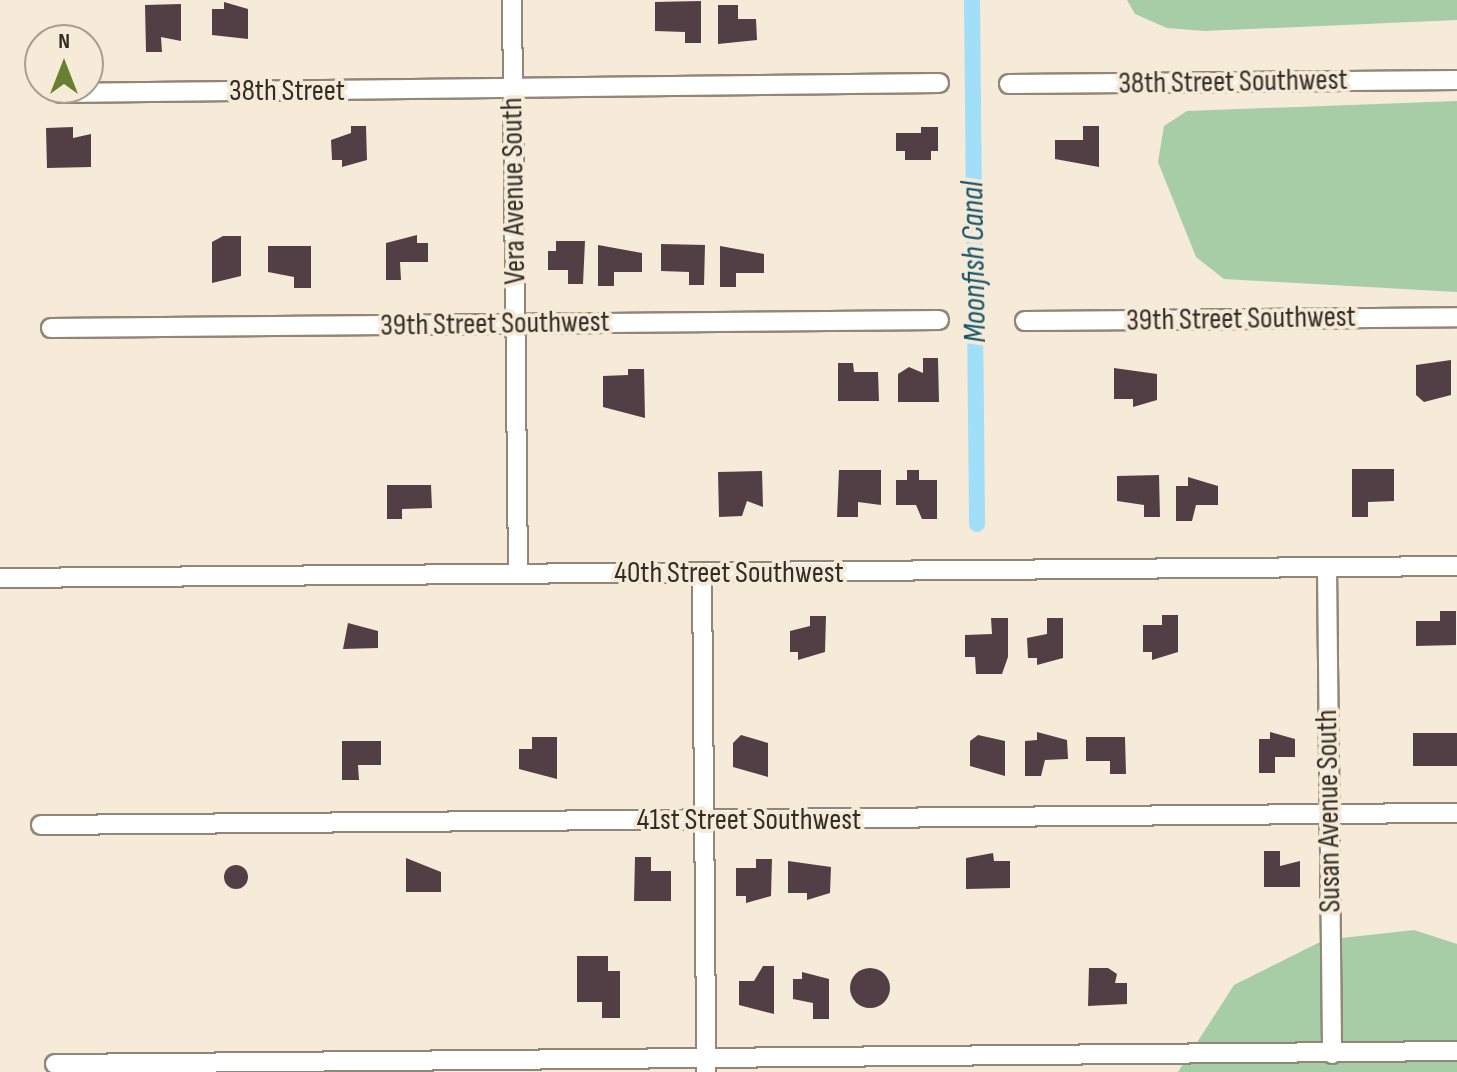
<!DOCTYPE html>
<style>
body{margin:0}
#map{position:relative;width:1457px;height:1072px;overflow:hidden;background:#f6ead8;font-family:"Sofia Sans Condensed",sans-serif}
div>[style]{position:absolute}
.green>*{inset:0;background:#a7cda7}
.canal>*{height:16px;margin:-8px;padding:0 8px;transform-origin:8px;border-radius:8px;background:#a1def8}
.building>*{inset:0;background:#513f45;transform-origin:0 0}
.round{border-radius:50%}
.roads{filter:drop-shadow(2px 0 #928777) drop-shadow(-2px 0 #928777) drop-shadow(0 2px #928777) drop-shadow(0 -2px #928777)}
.street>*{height:18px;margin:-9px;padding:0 9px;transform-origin:9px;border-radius:9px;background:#fff}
span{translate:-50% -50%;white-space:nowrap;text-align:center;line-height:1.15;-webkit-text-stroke:8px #f6ead8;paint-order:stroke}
.street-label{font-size:30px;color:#312c25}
.water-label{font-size:32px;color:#14546a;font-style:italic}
.north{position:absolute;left:24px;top:24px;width:80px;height:80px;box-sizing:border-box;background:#f6ead8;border:2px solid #a79e90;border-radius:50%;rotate:0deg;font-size:22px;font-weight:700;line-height:32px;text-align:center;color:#312c25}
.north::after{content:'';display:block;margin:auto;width:28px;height:36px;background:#687e30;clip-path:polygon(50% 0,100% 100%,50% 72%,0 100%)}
</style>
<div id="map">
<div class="green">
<div style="clip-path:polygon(1127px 0,1457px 0,1457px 20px,1204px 31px,1167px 28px,1135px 14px)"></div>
<div style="clip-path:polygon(1457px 101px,1457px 292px,1224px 279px,1196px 257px,1158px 162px,1164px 126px,1187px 111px)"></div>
<div style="clip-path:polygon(1414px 930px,1457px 944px,1457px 1072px,1178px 1072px,1234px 985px,1324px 940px)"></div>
</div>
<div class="canal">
<div style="left:972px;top:0;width:524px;rotate:89.45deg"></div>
</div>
<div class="building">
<div style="clip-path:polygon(701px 1px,701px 43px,685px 43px,685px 32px,655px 31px,655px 2px)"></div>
<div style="clip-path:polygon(224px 2px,248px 9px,248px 39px,212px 35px,212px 9px,224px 9px)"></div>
<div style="clip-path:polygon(181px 4px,181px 41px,161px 37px,162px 52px,146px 52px,145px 5px)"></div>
<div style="clip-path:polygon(718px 5px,738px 5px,738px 19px,756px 19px,757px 40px,718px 44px)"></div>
<div style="clip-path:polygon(351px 126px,366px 126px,367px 160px,342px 167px,342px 160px,332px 160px,331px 140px,351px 133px)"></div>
<div style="clip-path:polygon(1083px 126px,1099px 126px,1099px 167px,1055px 159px,1055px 140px,1083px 140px)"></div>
<div style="clip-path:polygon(73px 127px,73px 138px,91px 134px,91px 167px,47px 168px,46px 128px)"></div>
<div style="clip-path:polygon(921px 127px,938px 127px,938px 151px,931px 151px,931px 160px,905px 160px,905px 151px,896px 151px,896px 133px,921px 133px)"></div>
<div style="clip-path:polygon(417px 235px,417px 243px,428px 243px,428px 262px,400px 262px,401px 280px,386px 280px,386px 243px)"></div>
<div style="clip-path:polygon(223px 236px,241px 236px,241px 276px,212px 283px,212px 242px)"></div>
<div style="clip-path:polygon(556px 241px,585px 241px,583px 284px,568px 284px,568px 270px,548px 270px,548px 251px,556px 251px)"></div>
<div style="clip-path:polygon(661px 244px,705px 245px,704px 285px,689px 285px,689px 272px,661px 271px)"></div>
<div style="clip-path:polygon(598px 245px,642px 253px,642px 272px,614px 272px,614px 286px,598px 286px)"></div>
<div style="clip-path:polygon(268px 246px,311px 246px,311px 288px,294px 288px,294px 277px,268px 272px)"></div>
<div style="clip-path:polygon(720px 246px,764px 254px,764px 273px,736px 273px,736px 287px,720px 287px)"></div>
<div style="clip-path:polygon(923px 358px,938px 358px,939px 402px,898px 402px,898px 374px,909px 367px,923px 373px)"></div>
<div style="clip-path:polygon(1451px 360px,1451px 395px,1424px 402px,1416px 395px,1416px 365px)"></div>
<div style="clip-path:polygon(838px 363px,853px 363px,854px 372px,878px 372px,879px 401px,838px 401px)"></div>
<div style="clip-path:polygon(1114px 368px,1157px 374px,1157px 400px,1133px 407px,1133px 399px,1114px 399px)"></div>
<div style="clip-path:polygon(628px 369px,644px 369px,645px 418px,603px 407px,603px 376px,628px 375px)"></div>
<div style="clip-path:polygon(1352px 469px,1394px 469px,1394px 501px,1368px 502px,1368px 517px,1352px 517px)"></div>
<div style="clip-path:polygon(839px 470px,881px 470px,881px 505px,858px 502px,858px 517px,837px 517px)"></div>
<div style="clip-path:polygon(907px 470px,919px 470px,919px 480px,937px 480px,937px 519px,922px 519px,916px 505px,896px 505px,896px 480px,907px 480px)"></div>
<div style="clip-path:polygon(762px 471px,763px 507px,747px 501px,742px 516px,719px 517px,718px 472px)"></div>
<div style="clip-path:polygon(1159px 475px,1160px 517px,1144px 517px,1144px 505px,1117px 501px,1117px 476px)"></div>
<div style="clip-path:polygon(1188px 477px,1218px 486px,1218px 505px,1196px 505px,1192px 521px,1176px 521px,1176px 486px,1188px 486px)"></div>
<div style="clip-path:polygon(387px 485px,431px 485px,432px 508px,402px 509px,402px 519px,387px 519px)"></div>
<div style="clip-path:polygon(1440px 611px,1456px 611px,1456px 645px,1416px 646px,1416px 621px,1440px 621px)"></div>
<div style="clip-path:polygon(1162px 615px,1178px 615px,1178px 652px,1152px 660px,1152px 652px,1143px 652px,1143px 625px,1162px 625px)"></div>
<div style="clip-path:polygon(810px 616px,826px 616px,825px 652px,798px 660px,798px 652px,790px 652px,790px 631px,810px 626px)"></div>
<div style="clip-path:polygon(991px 618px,1008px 618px,1008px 657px,1002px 674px,976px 674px,975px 657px,965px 657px,965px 635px,992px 634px)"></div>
<div style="clip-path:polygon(1047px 618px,1063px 618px,1063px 658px,1037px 665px,1037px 658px,1028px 658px,1027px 638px,1047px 634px)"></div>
<div style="clip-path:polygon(348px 623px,378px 631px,378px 648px,343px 649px)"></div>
<div style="clip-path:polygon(1037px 732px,1067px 740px,1068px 759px,1045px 760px,1041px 776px,1025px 776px,1025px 741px,1037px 740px)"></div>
<div style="clip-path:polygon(1270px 732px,1295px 739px,1295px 757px,1275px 757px,1275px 773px,1259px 773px,1259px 739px,1270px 739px)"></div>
<div style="left:1413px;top:733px;width:44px;height:33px"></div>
<div style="clip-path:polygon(741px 735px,768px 743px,768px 777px,733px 767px,733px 743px)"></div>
<div style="clip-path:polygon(978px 735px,1005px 741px,1005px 776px,970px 766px,970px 741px)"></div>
<div style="clip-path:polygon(532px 737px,557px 737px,557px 779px,519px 769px,519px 749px,532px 749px)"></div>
<div style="clip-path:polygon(1086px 737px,1125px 737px,1126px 774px,1110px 774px,1110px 761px,1086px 761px)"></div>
<div style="clip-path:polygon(342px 741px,381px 741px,381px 765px,358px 765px,359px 780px,342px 780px)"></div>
<div style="clip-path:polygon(1264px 851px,1280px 851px,1280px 866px,1300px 861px,1300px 887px,1264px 887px)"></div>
<div style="clip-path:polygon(993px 853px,994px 861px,1010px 861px,1010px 888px,966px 889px,966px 858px)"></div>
<div style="clip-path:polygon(635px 857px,651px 857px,651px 871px,671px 871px,671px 901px,634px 901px)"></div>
<div style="clip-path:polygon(406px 858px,441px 872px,441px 892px,406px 892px)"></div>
<div style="clip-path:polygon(756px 859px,772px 859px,771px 896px,746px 903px,746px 896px,736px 896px,736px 868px,756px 868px)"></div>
<div style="clip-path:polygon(788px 861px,831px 867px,830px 893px,807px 900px,807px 893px,788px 893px)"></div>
<div class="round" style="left:224px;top:865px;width:24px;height:24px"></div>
<div style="clip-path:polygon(577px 956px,608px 956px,608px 971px,620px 971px,620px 1018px,602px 1018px,602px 1002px,577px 1002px)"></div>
<div style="clip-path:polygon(763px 966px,774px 966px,774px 1014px,739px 1005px,739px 981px,754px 981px)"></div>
<div style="clip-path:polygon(1089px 968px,1108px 968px,1117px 974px,1115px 983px,1127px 983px,1127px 1004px,1088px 1006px)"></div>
<div class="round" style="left:850px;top:968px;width:40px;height:40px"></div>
<div style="clip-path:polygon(802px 972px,829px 979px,829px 1019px,813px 1019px,813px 1003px,793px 999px,793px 979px,802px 979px)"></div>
</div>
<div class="roads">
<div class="street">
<div style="left:512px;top:0;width:574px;rotate:89.4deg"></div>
<div style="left:1009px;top:84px;width:448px;rotate:-0.5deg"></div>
<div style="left:61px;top:93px;width:878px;rotate:-0.65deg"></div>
<div style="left:1025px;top:321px;width:432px;rotate:-0.5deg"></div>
<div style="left:51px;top:328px;width:888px;rotate:-0.52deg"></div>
<div style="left:1327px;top:567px;width:487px;rotate:89.4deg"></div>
<div style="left:702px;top:573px;width:499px;rotate:89.5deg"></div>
<div style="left:0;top:578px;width:1457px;rotate:-0.47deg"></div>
<div style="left:41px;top:825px;width:1416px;rotate:-0.49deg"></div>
<div style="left:55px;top:1064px;width:1402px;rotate:-0.53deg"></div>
</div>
</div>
<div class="street-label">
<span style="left:1233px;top:82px;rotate:-1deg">38th Street Southwest</span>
<span style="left:287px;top:91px">38th Street</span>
<span style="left:514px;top:191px;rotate:-91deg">Vera Avenue South</span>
<span style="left:1241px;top:319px;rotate:-1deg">39th Street Southwest</span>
<span style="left:495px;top:324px;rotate:-1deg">39th Street Southwest</span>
<span style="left:729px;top:573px">40th Street Southwest</span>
<span style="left:1329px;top:811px;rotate:-91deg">Susan Avenue South</span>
<span style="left:749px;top:820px">41st Street Southwest</span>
</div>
<div class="water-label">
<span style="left:975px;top:262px;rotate:-91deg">Moonfish Canal</span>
</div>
<div class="north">N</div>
</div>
